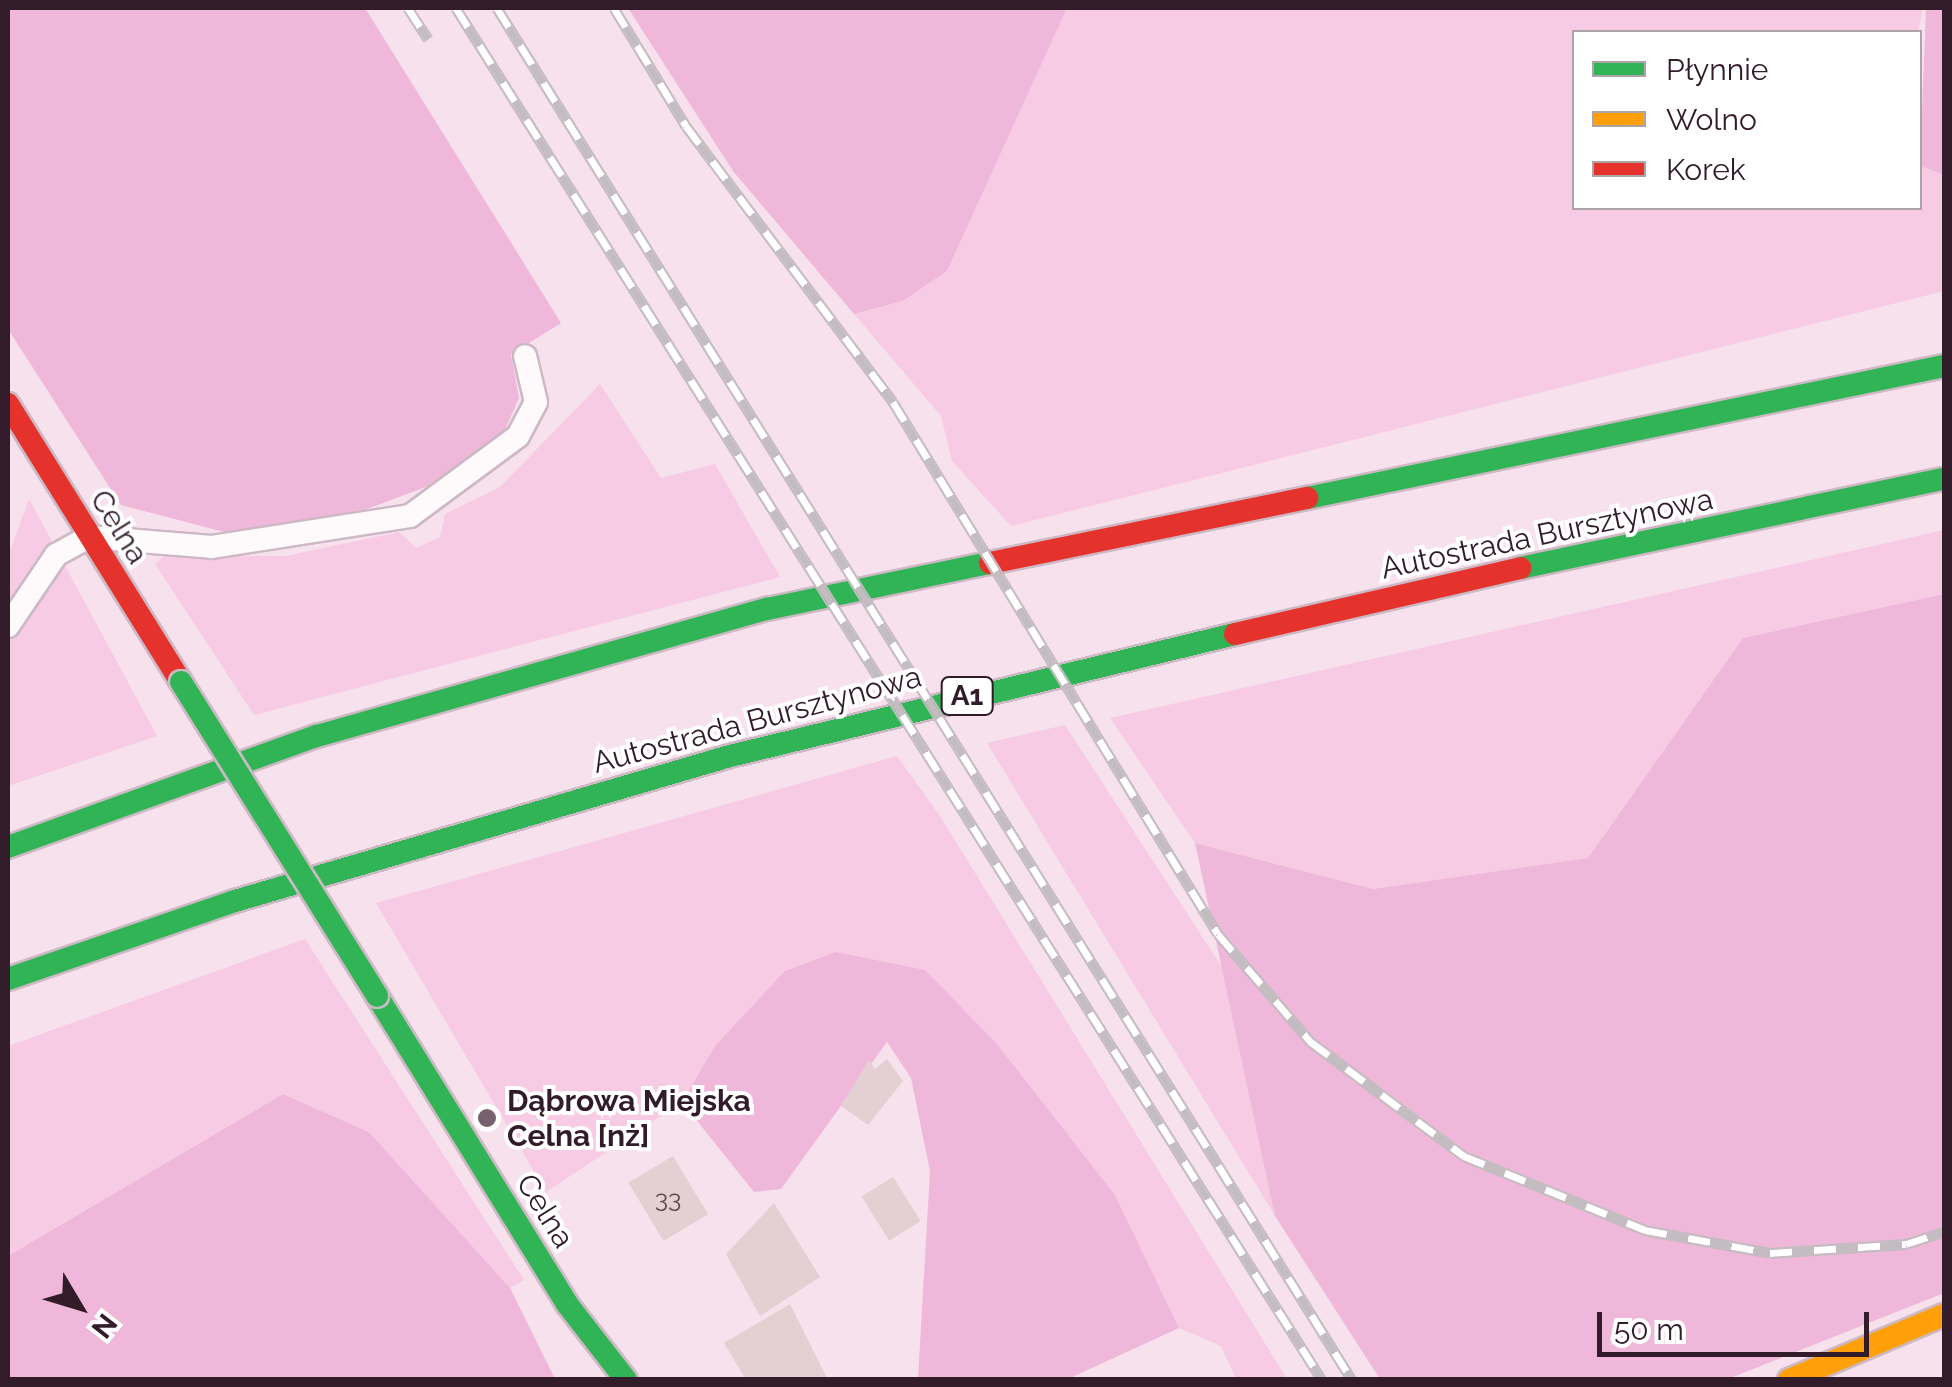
<!DOCTYPE html>
<meta charset="utf-8">
<style>
body{margin:0}
#map{position:relative;width:1952px;height:1387px;overflow:hidden;background:#f6e1ed;font-family:Raleway,sans-serif}
div>[style]{position:absolute}
.green>*{inset:0;background:#f8cbe5}
.forest>*{inset:0;background:#efb7da}
.building>*{inset:0;background:#e4d0d2;transform-origin:0 0}
.roads{filter:drop-shadow(2px 0 #cdb9c4) drop-shadow(-2px 0 #cdb9c4) drop-shadow(0 2px #cdb9c4) drop-shadow(0 -2px #cdb9c4)}
.lane>*{height:22px;margin:-11px;padding:0 11px;transform-origin:11px;border-radius:11px;background:#fefafc}
.fast>*{height:22px;margin:-11px;padding:0 11px;transform-origin:11px;border-radius:11px;background:#30b455}
.slow>*{height:22px;margin:-11px;padding:0 11px;transform-origin:11px;border-radius:11px;background:#ff9f0a}
.jam>*{height:22px;margin:-11px;padding:0 11px;transform-origin:11px;border-radius:11px;background:#e5322d}
.rail>*{height:11px;margin-top:-5.5px;transform-origin:0;background:repeating-linear-gradient(90deg,#fff 0 22px,#c3bcc0 0 44px);box-sizing:border-box;border-block:2px solid #c3bcc0}
.bridges{filter:drop-shadow(2px 0 #cdb9c4) drop-shadow(-2px 0 #cdb9c4) drop-shadow(0 2px #cdb9c4) drop-shadow(0 -2px #cdb9c4)}
.fast-bridge>*{height:22px;margin:-11px;padding:0 11px;transform-origin:11px;border-radius:11px;background:#30b455}
.dots>*{width:28px;height:28px;translate:-50% -50%;box-sizing:border-box;border:5px solid #fff;border-radius:50%}
span{translate:-50% -50%;white-space:nowrap;text-align:center;line-height:1.15;-webkit-text-stroke:8px #fff;paint-order:stroke}
.number-label{font-size:25px;color:#604a55}
.number-label span{-webkit-text-stroke-width:0}
.shield-label span{padding:2px 8px;background:#fff;border:2px solid;border-radius:8px;-webkit-text-stroke-width:0}
.shield-label{font-size:28px;color:#321c2a;font-weight:700}
.street-label{font-size:30px;color:#321c2a}
.poi-label{font-size:30px;color:#321c2a;font-weight:700}
.left{translate:0 -50%;text-align:left}
.frame{position:absolute;inset:0;border:10px solid #321c2a;pointer-events:none}
.legend{position:absolute;left:1572px;top:30px;width:350px;height:180px;box-sizing:border-box;background:#fff;border:2px solid #ada4aa;margin:0;padding:12px 18px;list-style:none;font-size:30px;color:#321c2a}
.legend li{display:flex;align-items:center;gap:20px;height:50px}
.legend b{width:50px;border:2px solid #ada4aa}
.north{position:absolute;left:30px;top:1257px;width:100px;height:100px;-webkit-text-stroke:8px #fff;paint-order:stroke;rotate:128deg;font-size:28px;font-weight:700;line-height:40px;text-align:center;color:#321c2a}
.north::after{content:'';display:block;margin:auto;width:35px;height:45px;background:#321c2a;clip-path:polygon(50% 0,100% 100%,50% 72%,0 100%)}
.scale{position:absolute;left:1597px;top:1312px;width:272px;height:45px;box-sizing:border-box;border:5px solid #321c2a;border-top:0;padding-left:12px;font-size:30px;line-height:35px;white-space:nowrap;color:#321c2a;-webkit-text-stroke:8px #fff;paint-order:stroke}
</style>
<div id="map">
<div class="green">
<div style="clip-path:polygon(1067px 8px,1923px 8px,1918px 32px,1574px 32px,1574px 208px,1920px 208px,1920px 166px,1944px 175px,1944px 291px,1011px 526px,952px 461px,941px 416px,854px 314px,903px 301px,947px 271px)"></div>
<div style="clip-path:polygon(600px 384px,661px 478px,715px 464px,780px 577px,254px 715px,155px 564px,164px 556px,286px 556px,399px 532px,416px 548px,440px 537px,445px 514px,500px 487px)"></div>
<div style="clip-path:polygon(29px 499px,157px 736px,8px 786px,8px 556px)"></div>
<div style="clip-path:polygon(1944px 530px,1944px 594px,1743px 638px,1588px 858px,1373px 889px,1195px 843px,1110px 718px)"></div>
<div style="clip-path:polygon(1065px 725px,1227px 975px,1275px 1216px,987px 743px)"></div>
<div style="clip-path:polygon(897px 756px,940px 816px,1287px 1379px,1236px 1379px,1221px 1346px,1179px 1328px,1115px 1195px,925px 970px,715px 1046px,682px 1102px,546px 1192px,376px 903px)"></div>
<div style="clip-path:polygon(305px 939px,524px 1280px,510px 1288px,369px 1132px,283px 1094px,8px 1256px,8px 1046px)"></div>
</div>
<div class="forest">
<div style="clip-path:polygon(8px 8px,365px 8px,561px 323px,511px 354px,519px 398px,500px 441px,468px 471px,338px 520px,228px 533px,121px 505px,8px 329px)"></div>
<div style="clip-path:polygon(628px 8px,1067px 8px,947px 271px,903px 301px,854px 314px,733px 171px)"></div>
<div style="clip-path:polygon(1926px 8px,1944px 8px,1944px 175px,1920px 166px)"></div>
<div style="clip-path:polygon(1944px 594px,1944px 1293px,1728px 1379px,1380px 1379px,1275px 1216px,1195px 843px,1373px 889px,1588px 858px,1743px 638px)"></div>
<div style="clip-path:polygon(836px 952px,925px 970px,996px 1043px,1115px 1195px,1179px 1328px,1068px 1379px,918px 1379px,930px 1171px,911px 1078px,887px 1042px,781px 1189px,754px 1192px,682px 1102px,715px 1046px,785px 971px)"></div>
<div style="clip-path:polygon(283px 1094px,369px 1132px,510px 1288px,555px 1379px,8px 1379px,8px 1256px)"></div>
</div>
<div class="building">
<div style="clip-path:polygon(887px 1059px,903px 1081px,868px 1125px,841px 1106px,869px 1060px,875px 1069px)"></div>
<div style="left:673px;top:1156px;width:68px;height:52px;rotate:59deg"></div>
<div style="left:893px;top:1177px;width:52px;height:37px;rotate:58deg"></div>
<div style="clip-path:polygon(774px 1203px,820px 1277px,760px 1316px,726px 1254px)"></div>
<div style="clip-path:polygon(790px 1304px,828px 1380px,746px 1380px,724px 1343px)"></div>
</div>
<div class="roads">
<div class="lane">
<div style="left:8px;top:626px;width:86px;rotate:-55.9deg"></div>
<div style="left:56px;top:555px;width:38px;rotate:-29deg"></div>
<div style="left:89px;top:537px;width:123px;rotate:4.6deg"></div>
<div style="left:212px;top:547px;width:200px;rotate:-8.9deg"></div>
<div style="left:410px;top:516px;width:134px;rotate:-36.5deg"></div>
<div style="left:518px;top:436px;width:38px;rotate:-62deg"></div>
<div style="left:536px;top:402px;width:47px;rotate:-103.4deg"></div>
</div>
<div class="fast">
<div style="left:1307px;top:498px;width:651px;rotate:-11.71deg"></div>
<div style="left:1520px;top:568px;width:433px;rotate:-11.9deg"></div>
<div style="left:8px;top:847px;width:328px;rotate:-19.8deg"></div>
<div style="left:317px;top:736px;width:468px;rotate:-15.8deg"></div>
<div style="left:767px;top:609px;width:228px;rotate:-11.7deg"></div>
<div style="left:8px;top:979px;width:240px;rotate:-19deg"></div>
<div style="left:235px;top:901px;width:516px;rotate:-16.33deg"></div>
<div style="left:730px;top:756px;width:520px;rotate:-13.58deg"></div>
<div style="left:377px;top:996px;width:362px;rotate:58.3deg"></div>
<div style="left:567px;top:1304px;width:96px;rotate:52.2deg"></div>
</div>
<div class="slow">
<div style="left:1789px;top:1380px;width:168px;rotate:-22.8deg"></div>
</div>
<div class="jam">
<div style="left:8px;top:404px;width:327px;rotate:58.1deg"></div>
<div style="left:990px;top:563px;width:324px;rotate:-11.6deg"></div>
<div style="left:1235px;top:634px;width:293px;rotate:-13deg"></div>
</div>
</div>
<div class="rail">
<div style="left:408px;top:8px;width:37px;rotate:57deg"></div>
<div style="left:456px;top:8px;width:1622px;rotate:57.74deg"></div>
<div style="left:497px;top:8px;width:1617px;rotate:58.07deg"></div>
<div style="left:614px;top:8px;width:138px;rotate:58.6deg"></div>
<div style="left:686px;top:126px;width:345px;rotate:53.1deg"></div>
<div style="left:893px;top:402px;width:623px;rotate:58.58deg"></div>
<div style="left:1218px;top:934px;width:143px;rotate:49.3deg"></div>
<div style="left:1311px;top:1042px;width:191px;rotate:36.7deg"></div>
<div style="left:1464px;top:1156px;width:196px;rotate:22.2deg"></div>
<div style="left:1645px;top:1230px;width:127px;rotate:10.4deg"></div>
<div style="left:1770px;top:1253px;width:136px;rotate:-3.8deg"></div>
<div style="left:1906px;top:1244px;width:40px;rotate:-18deg"></div>
</div>
<div class="bridges">
<div class="fast-bridge">
<div style="left:181px;top:682px;width:370px;rotate:58deg"></div>
</div>
</div>
<div class="dots">
<div style="left:487px;top:1118px;background:#77616e"></div>
</div>
<div class="number-label">
<span style="left:668px;top:1198px">33</span>
</div>
<div class="shield-label">
<span style="left:967px;top:696px">A1</span>
</div>
<div class="street-label">
<span style="left:119px;top:527px;rotate:58deg">Celna</span>
<span style="left:1547px;top:534px;rotate:-12deg">Autostrada Bursztynowa</span>
<span style="left:757px;top:720px;rotate:-15deg">Autostrada Bursztynowa</span>
<span style="left:545px;top:1211px;rotate:58deg">Celna</span>
</div>
<div class="poi-label">
<span class="left" style="left:507px;top:1118px">Dąbrowa Miejska<br>Celna [nż]</span>
</div>
<div class="frame"></div>
<ul class="legend">
<li><b style="height:12px;background:#30b455"></b>Płynnie</li>
<li><b style="height:12px;background:#ff9f0a"></b>Wolno</li>
<li><b style="height:12px;background:#e5322d"></b>Korek</li>
</ul>
<div class="north">N</div>
<div class="scale">50 m</div>
</div>
